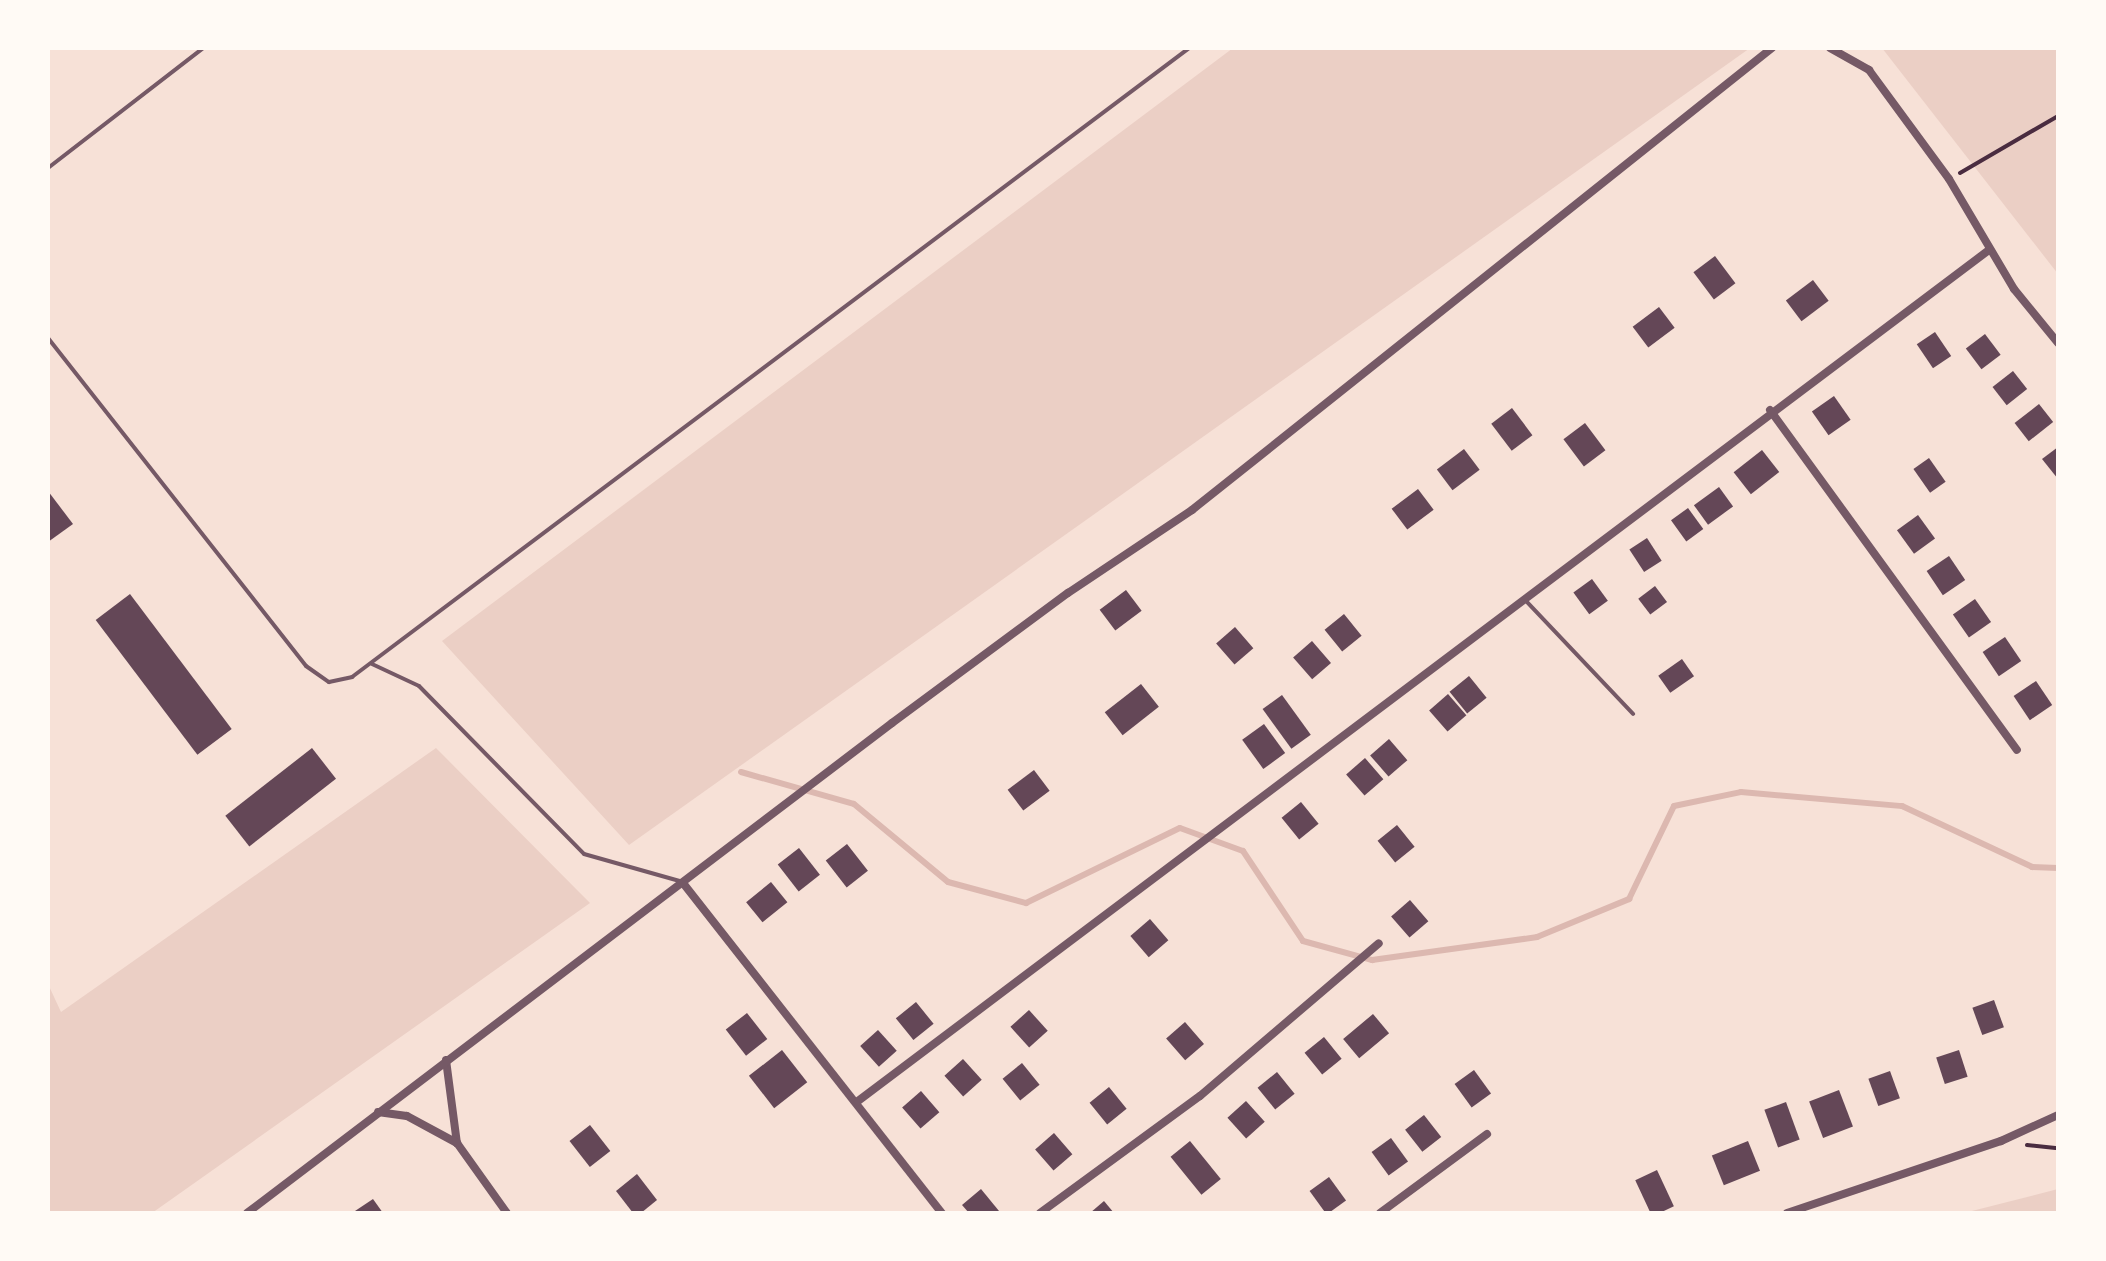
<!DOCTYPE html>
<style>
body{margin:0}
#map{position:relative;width:2106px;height:1261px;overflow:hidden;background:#f7e1d7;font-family:"Fira Sans",sans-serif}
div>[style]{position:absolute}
.green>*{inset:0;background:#ebcfc5}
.stream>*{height:6px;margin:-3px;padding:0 3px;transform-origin:3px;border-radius:3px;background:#dcb8b0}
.building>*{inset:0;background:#644757;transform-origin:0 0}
.path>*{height:4px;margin:-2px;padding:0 2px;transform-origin:2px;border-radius:2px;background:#4a2c40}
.service>*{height:4px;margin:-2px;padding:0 2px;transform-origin:2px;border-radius:2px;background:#755966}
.minor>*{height:8px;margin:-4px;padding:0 4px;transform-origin:4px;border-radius:4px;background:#755966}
span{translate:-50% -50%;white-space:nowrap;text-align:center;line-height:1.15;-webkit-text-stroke:8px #fffaf5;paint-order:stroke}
.frame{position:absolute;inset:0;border:50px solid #fffaf5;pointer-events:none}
</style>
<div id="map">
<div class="green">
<div style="clip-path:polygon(1233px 48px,1750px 48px,629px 845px,442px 641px)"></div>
<div style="clip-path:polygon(1882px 48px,2058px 48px,2058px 274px)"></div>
<div style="clip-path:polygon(436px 748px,590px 903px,152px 1213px,48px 1213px,48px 984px,61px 1012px)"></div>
<div style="clip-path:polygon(2058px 1189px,2058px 1213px,1964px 1213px)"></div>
</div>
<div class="stream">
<div style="left:741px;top:772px;width:117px;rotate:15.8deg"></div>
<div style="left:854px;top:804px;width:122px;rotate:39.7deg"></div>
<div style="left:948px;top:882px;width:81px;rotate:15.1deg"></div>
<div style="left:1026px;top:903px;width:171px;rotate:-26deg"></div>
<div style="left:1180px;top:828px;width:67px;rotate:20.1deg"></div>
<div style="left:1243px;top:851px;width:108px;rotate:56.3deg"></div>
<div style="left:1303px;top:941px;width:72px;rotate:15.4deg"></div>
<div style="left:1372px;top:960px;width:167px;rotate:-7.9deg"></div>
<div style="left:1537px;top:937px;width:100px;rotate:-22.4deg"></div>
<div style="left:1629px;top:899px;width:103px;rotate:-64.2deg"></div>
<div style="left:1674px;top:806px;width:68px;rotate:-11.8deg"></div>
<div style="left:1741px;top:792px;width:162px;rotate:5deg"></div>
<div style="left:1902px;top:806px;width:144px;rotate:25.1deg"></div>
<div style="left:2032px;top:867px;width:26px;rotate:2deg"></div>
</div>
<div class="building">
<div style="left:1715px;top:256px;width:34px;height:27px;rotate:53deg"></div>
<div style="left:1813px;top:280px;width:26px;height:34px;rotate:53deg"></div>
<div style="left:1659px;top:307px;width:26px;height:33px;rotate:53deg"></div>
<div style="left:1935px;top:332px;width:29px;height:22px;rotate:56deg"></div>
<div style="left:1985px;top:334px;width:26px;height:24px;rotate:53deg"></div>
<div style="left:2013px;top:371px;width:23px;height:26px;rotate:52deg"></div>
<div style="left:1834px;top:396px;width:29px;height:27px;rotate:55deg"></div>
<div style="left:2039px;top:404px;width:23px;height:31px;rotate:52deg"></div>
<div style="left:1512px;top:408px;width:34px;height:26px;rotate:53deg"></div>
<div style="left:1585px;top:423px;width:34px;height:27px;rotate:53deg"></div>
<div style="clip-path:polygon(2058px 447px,2058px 479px,2042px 459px)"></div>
<div style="left:1464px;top:449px;width:26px;height:34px;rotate:53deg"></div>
<div style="left:1762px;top:450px;width:28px;height:36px;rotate:52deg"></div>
<div style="left:1929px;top:458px;width:29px;height:19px;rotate:55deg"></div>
<div style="left:1719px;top:487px;width:24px;height:31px;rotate:54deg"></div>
<div style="left:1418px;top:489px;width:26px;height:33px;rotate:53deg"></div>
<div style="clip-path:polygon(48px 491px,73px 524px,48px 542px)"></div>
<div style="left:1688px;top:508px;width:26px;height:21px;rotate:54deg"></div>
<div style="left:1918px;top:515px;width:29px;height:26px;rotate:54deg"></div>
<div style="left:1647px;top:538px;width:27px;height:21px;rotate:57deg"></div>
<div style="left:1949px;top:556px;width:29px;height:27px;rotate:56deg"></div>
<div style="left:1592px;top:579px;width:27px;height:23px;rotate:54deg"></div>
<div style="left:1655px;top:586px;width:20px;height:21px;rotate:53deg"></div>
<div style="left:1126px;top:590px;width:26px;height:33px;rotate:53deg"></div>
<div style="left:130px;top:594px;width:169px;height:43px;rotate:53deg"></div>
<div style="left:1975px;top:599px;width:28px;height:27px;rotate:55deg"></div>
<div style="left:1344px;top:614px;width:28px;height:25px;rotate:51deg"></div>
<div style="left:1235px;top:627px;width:28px;height:25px;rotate:49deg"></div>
<div style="left:2005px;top:637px;width:29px;height:27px;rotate:56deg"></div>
<div style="left:1312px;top:641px;width:29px;height:25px;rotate:49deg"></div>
<div style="left:1682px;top:659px;width:21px;height:29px;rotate:55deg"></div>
<div style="left:1469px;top:676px;width:28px;height:25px;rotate:51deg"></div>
<div style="left:2036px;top:681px;width:29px;height:27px;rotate:56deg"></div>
<div style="left:1141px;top:684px;width:29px;height:46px;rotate:52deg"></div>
<div style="left:1448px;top:694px;width:28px;height:25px;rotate:49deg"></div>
<div style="left:1282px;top:695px;width:49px;height:24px;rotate:54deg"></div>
<div style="left:1264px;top:724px;width:36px;height:27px;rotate:54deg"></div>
<div style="left:1389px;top:739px;width:28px;height:25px;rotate:49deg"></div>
<div style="left:312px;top:748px;width:39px;height:110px;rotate:52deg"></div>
<div style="left:1365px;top:758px;width:28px;height:25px;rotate:49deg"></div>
<div style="left:1034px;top:770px;width:26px;height:33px;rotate:53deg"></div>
<div style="left:1301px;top:802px;width:28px;height:25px;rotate:51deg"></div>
<div style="left:1397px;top:825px;width:28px;height:25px;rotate:51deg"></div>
<div style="left:847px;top:844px;width:34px;height:27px;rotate:52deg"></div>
<div style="left:799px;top:848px;width:34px;height:27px;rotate:52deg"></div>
<div style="left:771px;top:882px;width:26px;height:32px;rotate:51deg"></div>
<div style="left:1410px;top:900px;width:28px;height:25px;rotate:49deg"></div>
<div style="left:1150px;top:919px;width:28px;height:26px;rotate:49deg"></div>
<div style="left:1994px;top:1000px;width:29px;height:23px;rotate:70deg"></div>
<div style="left:916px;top:1002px;width:28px;height:26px;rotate:51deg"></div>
<div style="left:1029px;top:1010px;width:28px;height:25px;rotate:48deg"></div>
<div style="left:747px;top:1013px;width:33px;height:27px;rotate:52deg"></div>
<div style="left:1373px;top:1014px;width:25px;height:39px;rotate:50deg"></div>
<div style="left:1185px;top:1022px;width:29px;height:25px;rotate:49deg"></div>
<div style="left:878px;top:1030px;width:28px;height:24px;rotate:48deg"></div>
<div style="left:1324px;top:1037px;width:28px;height:25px;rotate:51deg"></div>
<div style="left:782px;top:1050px;width:41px;height:42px;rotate:52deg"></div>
<div style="left:1959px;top:1050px;width:28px;height:24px;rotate:72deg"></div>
<div style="left:963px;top:1059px;width:28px;height:25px;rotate:48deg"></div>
<div style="left:1022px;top:1063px;width:28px;height:25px;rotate:51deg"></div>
<div style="left:1474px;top:1070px;width:29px;height:24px;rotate:54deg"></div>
<div style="left:1890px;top:1071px;width:29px;height:23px;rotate:70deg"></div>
<div style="left:1277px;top:1072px;width:28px;height:25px;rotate:51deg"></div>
<div style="left:1109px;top:1087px;width:28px;height:25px;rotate:51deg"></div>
<div style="left:1839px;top:1090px;width:39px;height:32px;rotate:69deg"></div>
<div style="left:921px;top:1091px;width:28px;height:25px;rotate:49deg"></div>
<div style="left:1246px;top:1101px;width:28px;height:25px;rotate:48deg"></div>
<div style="left:1786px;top:1102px;width:40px;height:23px;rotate:70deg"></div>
<div style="left:1424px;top:1115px;width:28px;height:24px;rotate:52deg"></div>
<div style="left:590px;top:1125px;width:33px;height:26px;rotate:52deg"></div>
<div style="left:1054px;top:1133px;width:28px;height:25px;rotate:49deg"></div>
<div style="left:1391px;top:1138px;width:29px;height:24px;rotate:54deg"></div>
<div style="left:1190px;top:1141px;width:49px;height:25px;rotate:51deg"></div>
<div style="left:1748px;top:1141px;width:32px;height:39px;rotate:68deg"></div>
<div style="left:1657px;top:1170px;width:40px;height:24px;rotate:65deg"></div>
<div style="clip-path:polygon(637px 1174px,657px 1200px,641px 1213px,633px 1213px,616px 1191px)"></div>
<div style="left:1329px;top:1177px;width:29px;height:24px;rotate:54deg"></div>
<div style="clip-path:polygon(981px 1189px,999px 1211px,997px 1213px,969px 1213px,962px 1205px)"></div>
<div style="clip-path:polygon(373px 1199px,383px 1213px,352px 1213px)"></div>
<div style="clip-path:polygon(1104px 1201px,1114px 1213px,1090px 1213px)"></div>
</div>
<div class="path">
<div style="left:1960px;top:173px;width:113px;rotate:-30.2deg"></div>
<div style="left:2027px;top:1145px;width:31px;rotate:6deg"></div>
</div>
<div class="service">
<div style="left:48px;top:168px;width:196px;rotate:-37.7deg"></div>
<div style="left:48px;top:338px;width:417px;rotate:51.8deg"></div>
<div style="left:306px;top:666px;width:28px;rotate:35deg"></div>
<div style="left:329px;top:682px;width:24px;rotate:-12deg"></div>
<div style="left:352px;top:677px;width:1047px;rotate:-36.92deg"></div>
<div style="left:1525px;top:600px;width:157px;rotate:46.5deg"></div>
<div style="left:372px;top:664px;width:52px;rotate:25.1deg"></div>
<div style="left:419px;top:686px;width:235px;rotate:45.5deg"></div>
<div style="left:584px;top:854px;width:103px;rotate:15.8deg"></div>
</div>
<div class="minor">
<div style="left:1830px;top:48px;width:45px;rotate:29.4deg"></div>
<div style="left:1869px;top:70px;width:135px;rotate:53.7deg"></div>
<div style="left:1949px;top:179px;width:128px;rotate:59.4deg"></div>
<div style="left:2014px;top:289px;width:70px;rotate:50.8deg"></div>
<div style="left:1770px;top:410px;width:420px;rotate:54deg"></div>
<div style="left:683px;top:883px;width:420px;rotate:51.9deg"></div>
<div style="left:446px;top:1060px;width:84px;rotate:82.5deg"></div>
<div style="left:457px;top:1143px;width:86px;rotate:54.5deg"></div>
<div style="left:858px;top:1101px;width:1415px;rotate:-36.96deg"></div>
<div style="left:378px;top:1112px;width:29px;rotate:8deg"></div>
<div style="left:407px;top:1116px;width:57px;rotate:28.4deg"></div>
<div style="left:247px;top:1213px;width:810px;rotate:-37.22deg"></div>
<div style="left:892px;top:723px;width:219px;rotate:-36.5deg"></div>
<div style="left:1068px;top:593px;width:149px;rotate:-33.8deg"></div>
<div style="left:1192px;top:510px;width:742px;rotate:-38.54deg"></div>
<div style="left:1040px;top:1213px;width:198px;rotate:-36.2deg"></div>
<div style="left:1200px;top:1096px;width:235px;rotate:-40.5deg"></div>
<div style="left:1380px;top:1213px;width:133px;rotate:-36.4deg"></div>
<div style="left:1787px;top:1213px;width:226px;rotate:-18.6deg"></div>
<div style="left:2001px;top:1141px;width:63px;rotate:-24.5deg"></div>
</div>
<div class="frame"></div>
</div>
